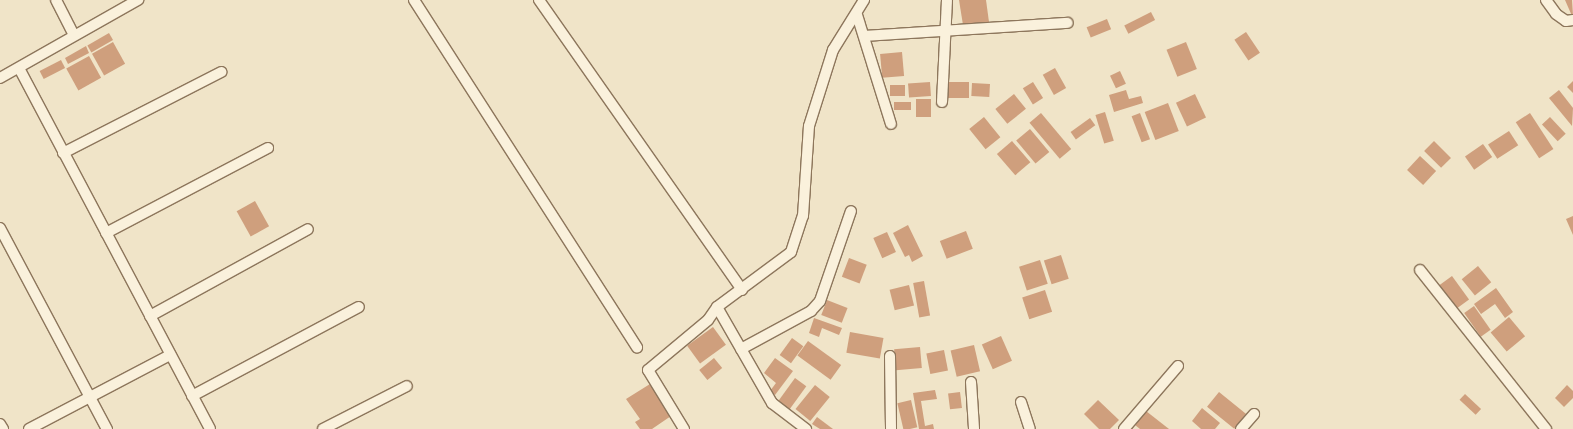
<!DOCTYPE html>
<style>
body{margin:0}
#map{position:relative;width:1573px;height:429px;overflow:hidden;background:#f0e4c8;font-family:Literata,serif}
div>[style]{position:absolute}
.building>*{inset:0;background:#cf9f7d;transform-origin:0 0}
.roads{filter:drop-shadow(1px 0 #8d765c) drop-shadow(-1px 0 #8d765c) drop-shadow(0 1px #8d765c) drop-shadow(0 -1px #8d765c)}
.street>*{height:10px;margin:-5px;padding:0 5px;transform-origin:5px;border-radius:5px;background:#faf1dc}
span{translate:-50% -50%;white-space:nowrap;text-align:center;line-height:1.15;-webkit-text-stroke:3.5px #f7eed8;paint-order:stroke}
</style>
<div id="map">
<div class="building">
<div style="clip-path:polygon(959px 0,986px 0,989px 22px,963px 25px)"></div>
<div style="clip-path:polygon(1565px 0,1572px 0,1573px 16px,1572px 16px)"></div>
<div style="left:1151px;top:12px;width:9px;height:30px;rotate:63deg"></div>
<div style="left:1107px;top:19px;width:11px;height:22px;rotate:68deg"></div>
<div style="left:1246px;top:32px;width:25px;height:14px;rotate:56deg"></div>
<div style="left:109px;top:33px;width:8px;height:25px;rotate:60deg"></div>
<div style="left:113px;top:42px;width:25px;height:24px;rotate:61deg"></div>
<div style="left:1186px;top:42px;width:29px;height:21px;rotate:68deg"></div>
<div style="clip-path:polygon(86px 46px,89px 53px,68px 64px,65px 58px)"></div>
<div style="left:902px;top:52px;width:24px;height:22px;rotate:85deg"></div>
<div style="left:89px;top:56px;width:25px;height:26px;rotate:61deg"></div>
<div style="left:61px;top:60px;width:9px;height:24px;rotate:63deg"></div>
<div style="left:1055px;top:68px;width:23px;height:14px;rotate:61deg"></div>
<div style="left:1120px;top:71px;width:14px;height:11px;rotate:65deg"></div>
<div style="clip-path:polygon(1573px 81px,1573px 93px,1567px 87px)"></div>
<div style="left:930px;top:82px;width:14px;height:22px;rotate:86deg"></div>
<div style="left:948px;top:82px;width:21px;height:16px"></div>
<div style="left:1033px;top:82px;width:19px;height:12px;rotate:58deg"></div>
<div style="left:972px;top:83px;width:18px;height:13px;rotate:3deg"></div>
<div style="left:890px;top:85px;width:15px;height:11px"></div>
<div style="clip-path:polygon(1126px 90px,1129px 99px,1141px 96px,1143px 103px,1114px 112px,1109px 95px)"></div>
<div style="clip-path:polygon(1559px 90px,1573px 108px,1572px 126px,1549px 98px)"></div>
<div style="left:1014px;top:94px;width:19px;height:24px;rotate:51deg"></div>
<div style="left:1195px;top:94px;width:26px;height:21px;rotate:65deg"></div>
<div style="left:916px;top:99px;width:15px;height:18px"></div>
<div style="left:894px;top:102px;width:17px;height:8px"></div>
<div style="left:1168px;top:103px;width:30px;height:25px;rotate:69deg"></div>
<div style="left:1105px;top:112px;width:30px;height:10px;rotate:73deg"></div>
<div style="left:1041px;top:113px;width:47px;height:15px;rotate:50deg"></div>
<div style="left:1140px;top:113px;width:28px;height:9px;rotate:69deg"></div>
<div style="left:1530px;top:113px;width:43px;height:17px;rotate:57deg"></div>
<div style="left:984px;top:117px;width:26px;height:19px;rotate:51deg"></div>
<div style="left:1550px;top:117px;width:23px;height:11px;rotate:47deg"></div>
<div style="left:1090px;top:118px;width:9px;height:24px;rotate:54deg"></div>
<div style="left:1030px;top:129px;width:30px;height:18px;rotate:50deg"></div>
<div style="left:1509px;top:131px;width:17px;height:25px;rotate:57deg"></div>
<div style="left:1012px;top:141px;width:28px;height:20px;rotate:49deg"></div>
<div style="left:1434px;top:141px;width:24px;height:14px;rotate:45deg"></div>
<div style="left:1483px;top:144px;width:16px;height:22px;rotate:55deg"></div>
<div style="left:1420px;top:156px;width:22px;height:19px;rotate:43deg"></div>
<div style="left:255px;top:201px;width:29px;height:21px;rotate:61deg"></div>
<div style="clip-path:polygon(1573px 216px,1573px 235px,1566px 219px)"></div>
<div style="clip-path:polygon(908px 225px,923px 256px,912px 262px,909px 255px,905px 257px,893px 233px)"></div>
<div style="left:966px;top:231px;width:19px;height:28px;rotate:69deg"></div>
<div style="left:887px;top:232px;width:22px;height:15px;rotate:66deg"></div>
<div style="left:1061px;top:255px;width:25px;height:18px;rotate:72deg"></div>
<div style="left:849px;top:258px;width:19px;height:20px;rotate:21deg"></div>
<div style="left:1040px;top:260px;width:25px;height:22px;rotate:72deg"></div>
<div style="left:1478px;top:266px;width:21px;height:21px;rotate:51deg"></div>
<div style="left:1452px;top:276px;width:29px;height:17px;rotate:54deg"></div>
<div style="left:924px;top:281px;width:35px;height:11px;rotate:80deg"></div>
<div style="left:909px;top:285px;width:21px;height:20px;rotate:76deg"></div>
<div style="clip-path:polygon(1496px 288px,1513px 312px,1505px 318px,1495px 304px,1481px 314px,1474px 304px)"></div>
<div style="left:1045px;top:290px;width:23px;height:24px;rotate:72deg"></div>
<div style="left:827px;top:300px;width:22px;height:16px;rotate:21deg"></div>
<div style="left:1474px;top:306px;width:29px;height:12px;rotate:55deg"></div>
<div style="left:1509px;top:317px;width:25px;height:24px;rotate:50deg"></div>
<div style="clip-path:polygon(814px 318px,842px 328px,839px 335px,822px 328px,819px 337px,809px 333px)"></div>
<div style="left:713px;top:327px;width:22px;height:32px;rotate:54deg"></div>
<div style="left:850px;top:332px;width:34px;height:21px;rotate:10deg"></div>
<div style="left:1001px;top:336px;width:27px;height:21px;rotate:66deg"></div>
<div style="left:792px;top:338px;width:14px;height:21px;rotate:36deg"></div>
<div style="left:808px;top:341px;width:41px;height:18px;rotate:36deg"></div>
<div style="left:974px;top:345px;width:27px;height:24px;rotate:77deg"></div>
<div style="left:920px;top:347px;width:21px;height:26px;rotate:85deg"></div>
<div style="left:944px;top:350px;width:21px;height:18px;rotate:79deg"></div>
<div style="left:714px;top:358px;width:13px;height:19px;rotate:51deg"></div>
<div style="clip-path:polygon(775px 358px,793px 371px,775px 395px,770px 391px,776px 383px,764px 373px)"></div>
<div style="left:795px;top:378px;width:14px;height:29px;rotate:36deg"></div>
<div style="clip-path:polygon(650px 384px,671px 416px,652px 429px,640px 429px,635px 422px,640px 419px,626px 399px)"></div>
<div style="left:815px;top:385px;width:19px;height:31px;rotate:39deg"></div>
<div style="clip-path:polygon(1567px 385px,1573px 391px,1573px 398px,1564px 407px,1555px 398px)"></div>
<div style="clip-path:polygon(935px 390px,937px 399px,921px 401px,925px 426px,933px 424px,934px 429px,919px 429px,913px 393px)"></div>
<div style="left:960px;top:392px;width:16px;height:12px;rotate:83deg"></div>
<div style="left:1219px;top:392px;width:35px;height:19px;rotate:39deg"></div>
<div style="left:1465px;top:394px;width:22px;height:8px;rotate:43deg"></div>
<div style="left:911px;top:400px;width:28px;height:14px;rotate:77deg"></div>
<div style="clip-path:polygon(1098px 400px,1119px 420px,1110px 429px,1099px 429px,1084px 414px)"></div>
<div style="clip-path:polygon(1202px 408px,1220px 423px,1215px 429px,1201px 429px,1192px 421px)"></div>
<div style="clip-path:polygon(1146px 411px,1169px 429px,1140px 429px,1135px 425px)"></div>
<div style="clip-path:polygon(817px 417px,833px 429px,820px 429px,812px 424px)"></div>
</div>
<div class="roads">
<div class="street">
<div style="left:56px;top:0;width:38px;rotate:63deg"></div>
<div style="left:414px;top:0;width:413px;rotate:57.3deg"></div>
<div style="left:539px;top:0;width:354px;rotate:55deg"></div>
<div style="left:1546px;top:0;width:17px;rotate:54deg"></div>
<div style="left:1556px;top:14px;width:12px;rotate:35deg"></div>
<div style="left:1566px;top:21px;width:7px;rotate:-8deg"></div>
<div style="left:857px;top:15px;width:114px;rotate:72.7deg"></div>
<div style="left:865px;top:36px;width:203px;rotate:-3.7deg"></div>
<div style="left:19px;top:68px;width:408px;rotate:62.1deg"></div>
<div style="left:0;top:78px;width:159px;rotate:-29.5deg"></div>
<div style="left:942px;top:102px;width:102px;rotate:-87.2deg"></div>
<div style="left:63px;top:153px;width:178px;rotate:-27.1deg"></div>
<div style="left:0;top:228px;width:228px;rotate:62deg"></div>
<div style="left:106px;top:233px;width:183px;rotate:-27.7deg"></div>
<div style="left:1420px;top:270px;width:203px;rotate:51.6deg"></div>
<div style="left:717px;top:307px;width:111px;rotate:60.2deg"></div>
<div style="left:772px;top:403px;width:43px;rotate:37.4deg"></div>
<div style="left:150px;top:316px;width:180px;rotate:-28.8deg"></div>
<div style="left:741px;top:349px;width:80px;rotate:-28.5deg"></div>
<div style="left:811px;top:311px;width:13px;rotate:-48deg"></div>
<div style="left:820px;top:301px;width:95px;rotate:-71deg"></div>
<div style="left:890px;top:356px;width:73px;rotate:89.2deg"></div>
<div style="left:971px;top:382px;width:47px;rotate:86.3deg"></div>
<div style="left:192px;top:396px;width:189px;rotate:-28.1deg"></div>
<div style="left:1021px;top:402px;width:28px;rotate:72deg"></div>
<div style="left:0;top:424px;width:6px;rotate:59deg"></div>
<div style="left:29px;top:429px;width:159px;rotate:-27.7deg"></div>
<div style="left:323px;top:429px;width:94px;rotate:-27.1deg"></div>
<div style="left:684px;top:429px;width:69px;rotate:-121.4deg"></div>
<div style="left:648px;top:370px;width:78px;rotate:-39.8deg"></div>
<div style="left:708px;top:320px;width:16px;rotate:-55deg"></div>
<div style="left:717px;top:307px;width:92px;rotate:-36.6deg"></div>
<div style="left:791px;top:252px;width:38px;rotate:-72deg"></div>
<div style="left:803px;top:216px;width:90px;rotate:-86.2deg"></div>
<div style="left:809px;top:126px;width:80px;rotate:-72.5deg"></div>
<div style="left:833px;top:50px;width:59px;rotate:-58.2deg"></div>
<div style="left:1124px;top:429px;width:83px;rotate:-49.4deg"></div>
<div style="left:1241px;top:429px;width:20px;rotate:-49deg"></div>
</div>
</div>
</div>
